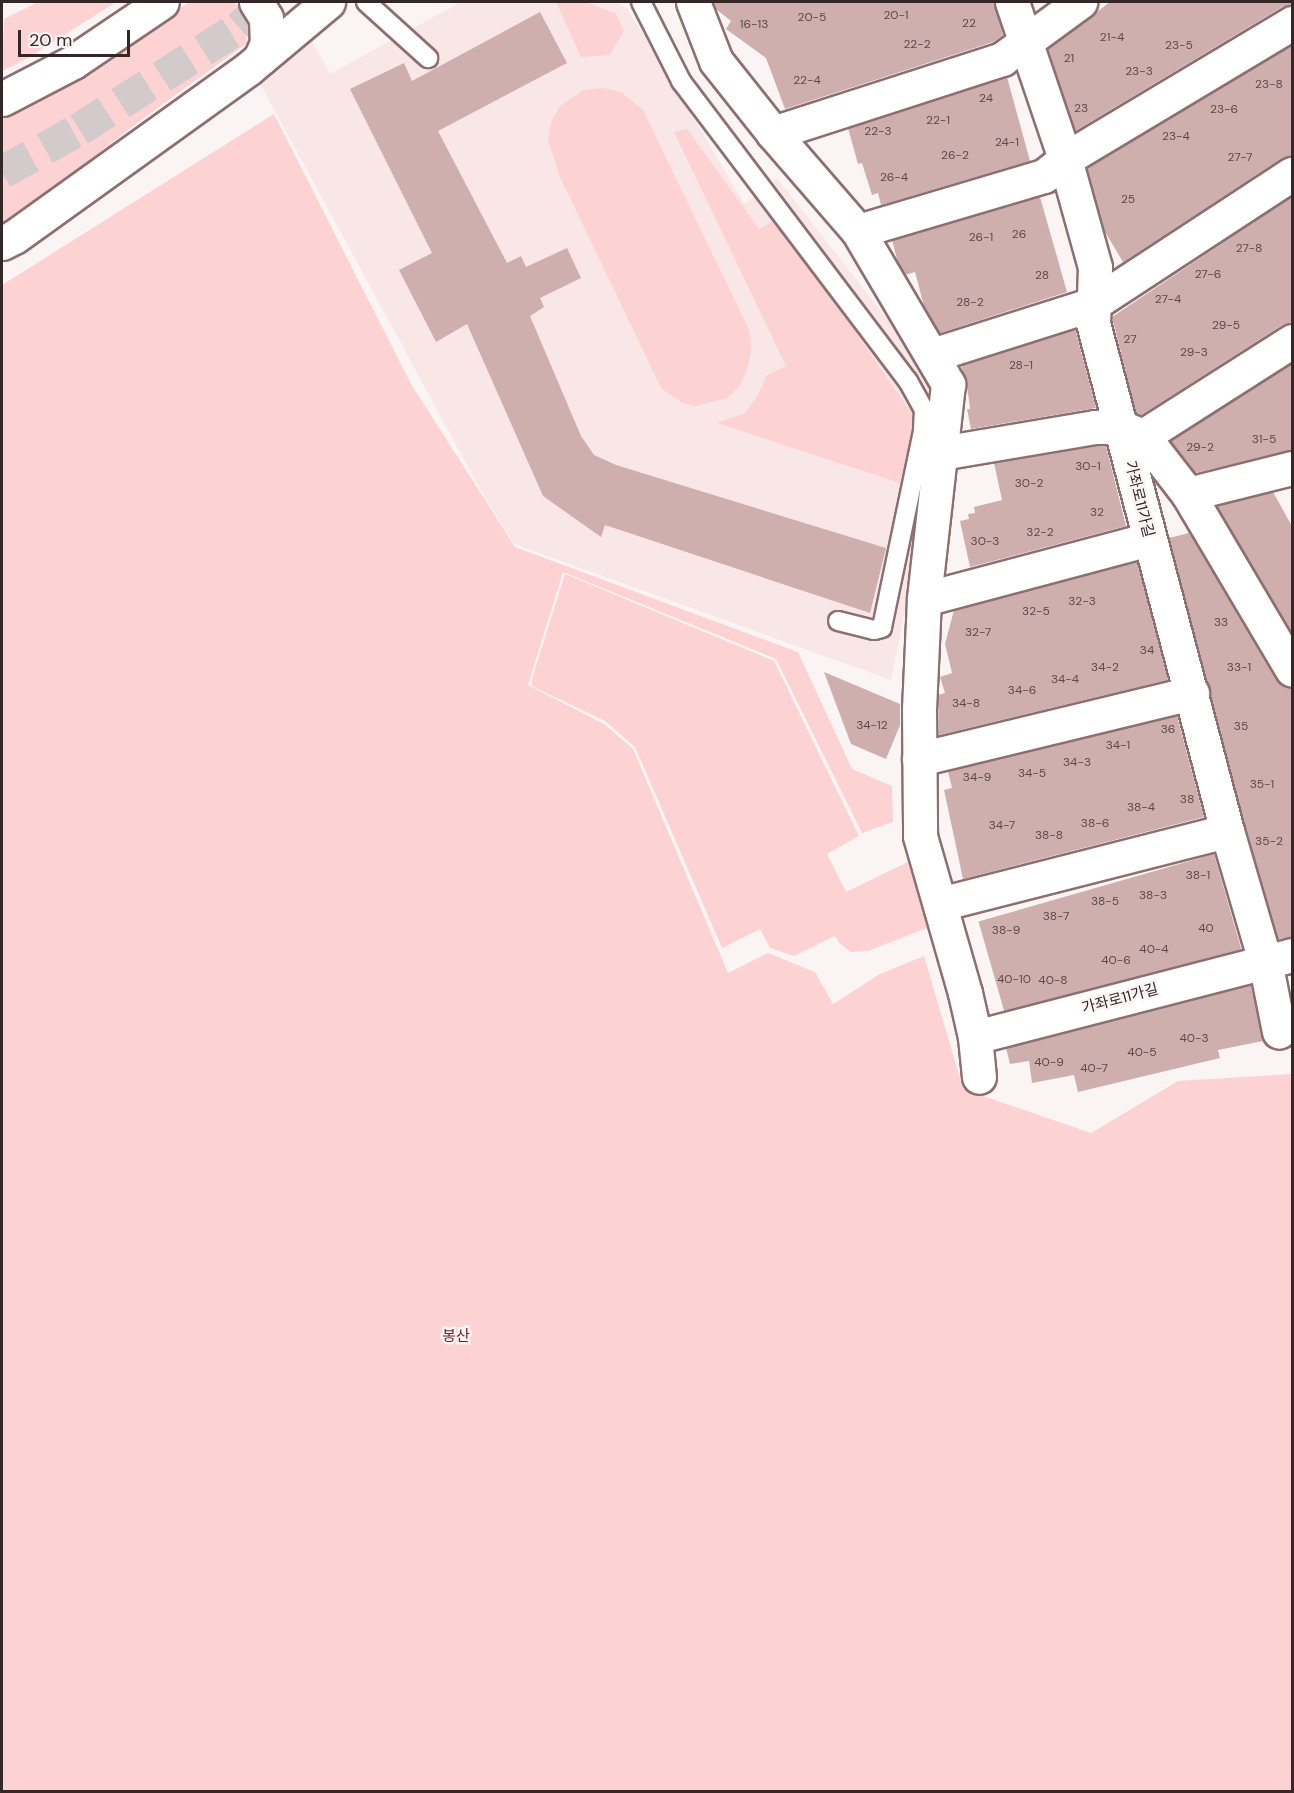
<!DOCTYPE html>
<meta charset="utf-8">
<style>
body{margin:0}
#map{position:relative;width:1294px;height:1793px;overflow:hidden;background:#fbf4f4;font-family:"DM Sans","Noto Sans KR",sans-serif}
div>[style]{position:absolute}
.built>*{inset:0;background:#f9e7e7}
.green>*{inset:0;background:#fdd2d2}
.building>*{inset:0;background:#cfaeae;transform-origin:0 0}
.secondary-tunnel>*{height:33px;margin-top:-16.5px;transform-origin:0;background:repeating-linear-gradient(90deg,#d3cbcb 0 33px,transparent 0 49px)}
.roads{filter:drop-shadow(2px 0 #8d6f6f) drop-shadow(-2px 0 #8d6f6f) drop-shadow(0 2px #8d6f6f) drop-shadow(0 -2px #8d6f6f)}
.lane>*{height:18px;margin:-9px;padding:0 9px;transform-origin:9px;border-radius:9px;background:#fff}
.street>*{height:33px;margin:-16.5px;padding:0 16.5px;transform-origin:16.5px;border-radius:16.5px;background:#fff}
.secondary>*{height:33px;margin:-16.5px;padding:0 16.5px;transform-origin:16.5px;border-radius:16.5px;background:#fff}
span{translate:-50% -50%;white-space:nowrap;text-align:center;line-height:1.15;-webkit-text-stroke:5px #fbf4f4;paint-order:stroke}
.number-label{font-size:12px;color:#5b4949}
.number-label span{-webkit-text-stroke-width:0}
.street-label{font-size:15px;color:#342727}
.park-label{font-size:15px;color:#6d232a}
.frame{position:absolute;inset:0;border:3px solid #342727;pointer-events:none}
.scale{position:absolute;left:18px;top:30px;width:112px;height:27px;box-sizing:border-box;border:3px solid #342727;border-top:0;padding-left:8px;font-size:18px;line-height:21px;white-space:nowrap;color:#342727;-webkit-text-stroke:4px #fbf4f4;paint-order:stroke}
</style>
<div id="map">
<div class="built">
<div style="clip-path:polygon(461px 2px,615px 2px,627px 8px,745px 204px,777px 178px,934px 379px,922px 523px,891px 680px,514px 544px,480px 489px,257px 78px,312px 41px,330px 74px)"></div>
</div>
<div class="green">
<div style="clip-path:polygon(38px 2px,116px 2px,28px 58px,2px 71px,4px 19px)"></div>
<div style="clip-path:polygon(190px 2px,232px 2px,242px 7px,247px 43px,141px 120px,2px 228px,2px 116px)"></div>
<div style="clip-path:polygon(556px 2px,586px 2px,616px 14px,624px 31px,610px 55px,581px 57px)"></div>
<div style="clip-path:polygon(603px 88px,621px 92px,643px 110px,750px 332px,751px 351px,747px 370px,739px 387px,727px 398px,696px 406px,682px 403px,661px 388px,560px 177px,548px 140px,551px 122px,560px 106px,584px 90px)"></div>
<div style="clip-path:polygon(274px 114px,411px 384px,515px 547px,798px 652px,852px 769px,892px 786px,893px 822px,862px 833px,776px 659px,563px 572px,528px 685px,604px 724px,633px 749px,728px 973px,768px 953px,815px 972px,833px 1004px,880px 974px,924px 956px,963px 1089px,1091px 1133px,1178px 1081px,1292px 1074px,1292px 1791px,2px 1791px,2px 285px)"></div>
<div style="clip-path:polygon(687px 129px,759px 229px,777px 219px,915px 418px,900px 483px,717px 423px,745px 413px,757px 397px,767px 375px,786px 366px,674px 132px)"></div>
<div style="clip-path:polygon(565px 574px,774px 661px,859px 836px,827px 854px,846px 892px,908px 862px,927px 928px,868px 951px,851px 952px,839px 943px,835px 936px,794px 956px,770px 948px,760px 929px,722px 948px,635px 747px,605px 721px,532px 686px,532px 679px)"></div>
</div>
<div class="building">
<div style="clip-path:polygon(713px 2px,994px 2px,1003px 35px,993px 42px,785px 109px,766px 58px,726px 29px,731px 21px,716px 9px)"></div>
<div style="clip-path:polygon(1110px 2px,1293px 2px,1293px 4px,1282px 7px,1075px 131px,1048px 49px)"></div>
<div style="clip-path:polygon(540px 12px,567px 63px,438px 131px,507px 263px,521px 256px,526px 267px,567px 248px,581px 278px,540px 298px,544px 307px,530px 316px,581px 436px,594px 455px,616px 465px,886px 548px,870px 613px,605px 525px,601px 537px,543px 496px,467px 324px,436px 342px,399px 270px,432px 253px,350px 89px,404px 63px,412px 81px)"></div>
<div style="clip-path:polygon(1293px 45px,1293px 156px,1282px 158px,1123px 262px,1104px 230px,1087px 168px)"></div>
<div style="clip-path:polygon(1007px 77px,1030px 161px,881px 205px,878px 193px,872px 195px,862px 163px,858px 164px,848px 128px)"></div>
<div style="clip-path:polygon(1293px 196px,1293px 322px,1282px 325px,1141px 415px,1136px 413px,1112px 317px)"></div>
<div style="clip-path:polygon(1040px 197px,1067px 292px,940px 333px,924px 306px,915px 272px,905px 275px,898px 263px,892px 240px)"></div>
<div style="clip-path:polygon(1075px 329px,1096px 408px,971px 429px,967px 409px,970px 409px,967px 385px,961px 365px)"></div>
<div style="clip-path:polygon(1293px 363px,1293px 450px,1195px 473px,1170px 441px)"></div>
<div style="clip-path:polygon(1097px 446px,1106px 446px,1126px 526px,970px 567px,960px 521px,969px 519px,968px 514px,975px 513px,974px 507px,1002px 500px,994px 463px)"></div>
<div style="clip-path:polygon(1273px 492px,1293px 528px,1293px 634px,1217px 506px)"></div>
<div style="clip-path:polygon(1189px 533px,1276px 680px,1283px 687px,1293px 689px,1293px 937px,1278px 939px,1245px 826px,1169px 538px)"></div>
<div style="clip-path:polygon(1137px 562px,1168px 680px,939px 735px,938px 695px,945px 693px,940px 677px,952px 673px,945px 644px,954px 610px)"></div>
<div style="clip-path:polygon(824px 672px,900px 704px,900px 725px,886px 759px,851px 744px)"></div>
<div style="clip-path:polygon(1177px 716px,1204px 817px,963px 879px,944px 790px,952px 788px,948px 771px)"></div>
<div style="left:1214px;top:854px;width:99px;height:245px;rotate:74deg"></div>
<div style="clip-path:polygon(1251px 985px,1263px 1041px,1218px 1050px,1220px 1058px,1078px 1092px,1074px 1075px,1032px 1083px,1029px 1061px,1010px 1064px,1006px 1048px)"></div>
</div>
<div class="secondary-tunnel">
<div style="left:2px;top:172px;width:88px;rotate:-29.2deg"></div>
<div style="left:79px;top:129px;width:190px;rotate:-32.5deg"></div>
<div style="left:239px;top:27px;width:38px;rotate:-41deg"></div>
</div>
<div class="roads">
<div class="lane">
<div style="left:366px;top:2px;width:84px;rotate:42.1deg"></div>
<div style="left:641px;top:2px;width:89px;rotate:63.1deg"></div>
<div style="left:681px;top:81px;width:376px;rotate:52.9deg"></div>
<div style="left:908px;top:381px;width:33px;rotate:61deg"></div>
<div style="left:924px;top:410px;width:21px;rotate:93deg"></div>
<div style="left:923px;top:431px;width:201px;rotate:101.8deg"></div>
<div style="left:882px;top:628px;width:8px;rotate:166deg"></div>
<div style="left:874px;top:630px;width:37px;rotate:-166deg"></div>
</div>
<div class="street">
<div style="left:693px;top:2px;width:63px;rotate:68.7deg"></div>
<div style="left:716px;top:61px;width:92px;rotate:51.6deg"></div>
<div style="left:773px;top:133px;width:130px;rotate:49.1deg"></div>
<div style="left:858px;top:231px;width:178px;rotate:59.5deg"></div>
<div style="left:948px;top:384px;width:216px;rotate:96.4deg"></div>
<div style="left:924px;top:599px;width:110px;rotate:92.6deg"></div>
<div style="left:919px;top:709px;width:127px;rotate:89.5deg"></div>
<div style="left:920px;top:836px;width:163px;rotate:74deg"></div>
<div style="left:965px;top:993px;width:45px;rotate:77.2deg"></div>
<div style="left:975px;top:1037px;width:40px;rotate:84.3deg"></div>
<div style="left:1012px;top:2px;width:166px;rotate:71.3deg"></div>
<div style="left:1065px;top:159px;width:112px;rotate:74.5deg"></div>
<div style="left:1095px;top:267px;width:56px;rotate:92deg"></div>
<div style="left:1093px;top:323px;width:525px;rotate:75.22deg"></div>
<div style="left:1227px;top:831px;width:135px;rotate:73.7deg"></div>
<div style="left:1265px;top:961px;width:72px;rotate:78.8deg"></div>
<div style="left:773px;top:133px;width:241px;rotate:-17.9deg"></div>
<div style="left:1002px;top:59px;width:97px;rotate:-36.2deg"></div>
<div style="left:858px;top:231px;width:194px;rotate:-16.5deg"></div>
<div style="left:1044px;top:176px;width:27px;rotate:-39deg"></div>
<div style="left:1065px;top:159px;width:265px;rotate:-30.9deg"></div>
<div style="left:932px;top:355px;width:169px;rotate:-17.6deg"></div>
<div style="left:1093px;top:304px;width:238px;rotate:-33.2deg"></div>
<div style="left:1143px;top:436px;width:177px;rotate:-32.5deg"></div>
<div style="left:941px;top:453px;width:156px;rotate:-9.6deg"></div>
<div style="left:1095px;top:427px;width:26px"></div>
<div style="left:1121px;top:427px;width:24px;rotate:22deg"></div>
<div style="left:1143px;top:436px;width:73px;rotate:52.2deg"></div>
<div style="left:1188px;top:494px;width:204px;rotate:59.4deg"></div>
<div style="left:1188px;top:494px;width:107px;rotate:-14deg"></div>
<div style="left:924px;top:599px;width:233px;rotate:-14.9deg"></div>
<div style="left:919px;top:759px;width:281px;rotate:-13.6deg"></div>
<div style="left:940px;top:904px;width:296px;rotate:-14.3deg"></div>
<div style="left:975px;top:1037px;width:327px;rotate:-14.5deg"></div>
</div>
<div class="secondary">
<div style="left:256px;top:2px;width:19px;rotate:58deg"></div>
<div style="left:266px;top:18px;width:25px;rotate:88deg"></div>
<div style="left:267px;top:43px;width:17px;rotate:114deg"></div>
<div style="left:2px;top:99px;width:80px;rotate:-27.5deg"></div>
<div style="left:73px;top:62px;width:107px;rotate:-34deg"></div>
<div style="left:2px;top:243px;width:13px;rotate:-27deg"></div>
<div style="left:14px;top:237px;width:289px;rotate:-35.7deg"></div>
<div style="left:249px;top:68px;width:103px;rotate:-39.9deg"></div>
</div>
</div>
<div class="number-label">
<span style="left:896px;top:16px">20-1</span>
<span style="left:812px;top:18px">20-5</span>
<span style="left:969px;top:24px">22</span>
<span style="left:754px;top:25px">16-13</span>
<span style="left:1112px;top:38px">21-4</span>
<span style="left:917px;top:45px">22-2</span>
<span style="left:1179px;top:46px">23-5</span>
<span style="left:1069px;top:59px">21</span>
<span style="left:1139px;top:72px">23-3</span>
<span style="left:807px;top:81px">22-4</span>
<span style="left:1269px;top:85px">23-8</span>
<span style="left:986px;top:99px">24</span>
<span style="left:1081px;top:109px">23</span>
<span style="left:1224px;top:110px">23-6</span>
<span style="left:938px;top:121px">22-1</span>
<span style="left:878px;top:132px">22-3</span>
<span style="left:1176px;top:137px">23-4</span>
<span style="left:1007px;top:143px">24-1</span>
<span style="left:955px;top:156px">26-2</span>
<span style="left:1240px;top:158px">27-7</span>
<span style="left:894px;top:178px">26-4</span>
<span style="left:1128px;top:200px">25</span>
<span style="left:1019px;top:235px">26</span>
<span style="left:981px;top:238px">26-1</span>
<span style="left:1249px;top:249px">27-8</span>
<span style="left:1208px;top:275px">27-6</span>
<span style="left:1042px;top:276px">28</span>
<span style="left:1168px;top:300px">27-4</span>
<span style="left:970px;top:303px">28-2</span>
<span style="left:1226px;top:326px">29-5</span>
<span style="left:1130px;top:340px">27</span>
<span style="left:1194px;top:353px">29-3</span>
<span style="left:1021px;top:366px">28-1</span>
<span style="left:1264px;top:440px">31-5</span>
<span style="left:1200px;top:448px">29-2</span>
<span style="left:1088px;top:467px">30-1</span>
<span style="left:1029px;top:484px">30-2</span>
<span style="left:1097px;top:513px">32</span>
<span style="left:1040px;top:533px">32-2</span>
<span style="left:985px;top:542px">30-3</span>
<span style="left:1082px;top:602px">32-3</span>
<span style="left:1036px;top:612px">32-5</span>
<span style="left:1221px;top:623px">33</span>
<span style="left:978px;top:633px">32-7</span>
<span style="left:1147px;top:651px">34</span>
<span style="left:1105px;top:668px">34-2</span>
<span style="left:1239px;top:668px">33-1</span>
<span style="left:1065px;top:680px">34-4</span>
<span style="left:1022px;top:691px">34-6</span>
<span style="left:966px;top:704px">34-8</span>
<span style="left:872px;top:726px">34-12</span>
<span style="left:1241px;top:727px">35</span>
<span style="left:1168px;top:730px">36</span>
<span style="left:1118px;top:746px">34-1</span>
<span style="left:1077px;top:763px">34-3</span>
<span style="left:1032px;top:774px">34-5</span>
<span style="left:977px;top:778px">34-9</span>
<span style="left:1262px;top:785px">35-1</span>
<span style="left:1187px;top:800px">38</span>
<span style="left:1141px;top:808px">38-4</span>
<span style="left:1095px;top:824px">38-6</span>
<span style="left:1002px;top:826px">34-7</span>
<span style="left:1049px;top:836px">38-8</span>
<span style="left:1269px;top:842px">35-2</span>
<span style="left:1198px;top:876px">38-1</span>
<span style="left:1153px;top:896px">38-3</span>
<span style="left:1105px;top:902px">38-5</span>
<span style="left:1056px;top:917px">38-7</span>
<span style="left:1206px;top:929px">40</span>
<span style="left:1006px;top:931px">38-9</span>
<span style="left:1154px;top:950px">40-4</span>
<span style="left:1116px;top:961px">40-6</span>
<span style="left:1014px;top:980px">40-10</span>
<span style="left:1053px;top:981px">40-8</span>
<span style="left:1194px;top:1039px">40-3</span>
<span style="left:1142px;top:1053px">40-5</span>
<span style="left:1049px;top:1063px">40-9</span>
<span style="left:1094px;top:1069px">40-7</span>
</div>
<div class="street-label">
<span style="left:1139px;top:499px;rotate:76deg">가좌로11가길</span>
<span style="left:1120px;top:999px;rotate:-15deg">가좌로11가길</span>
</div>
<div class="park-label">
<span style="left:456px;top:1337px">봉산</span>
</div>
<div class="frame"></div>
<div class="scale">20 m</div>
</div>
